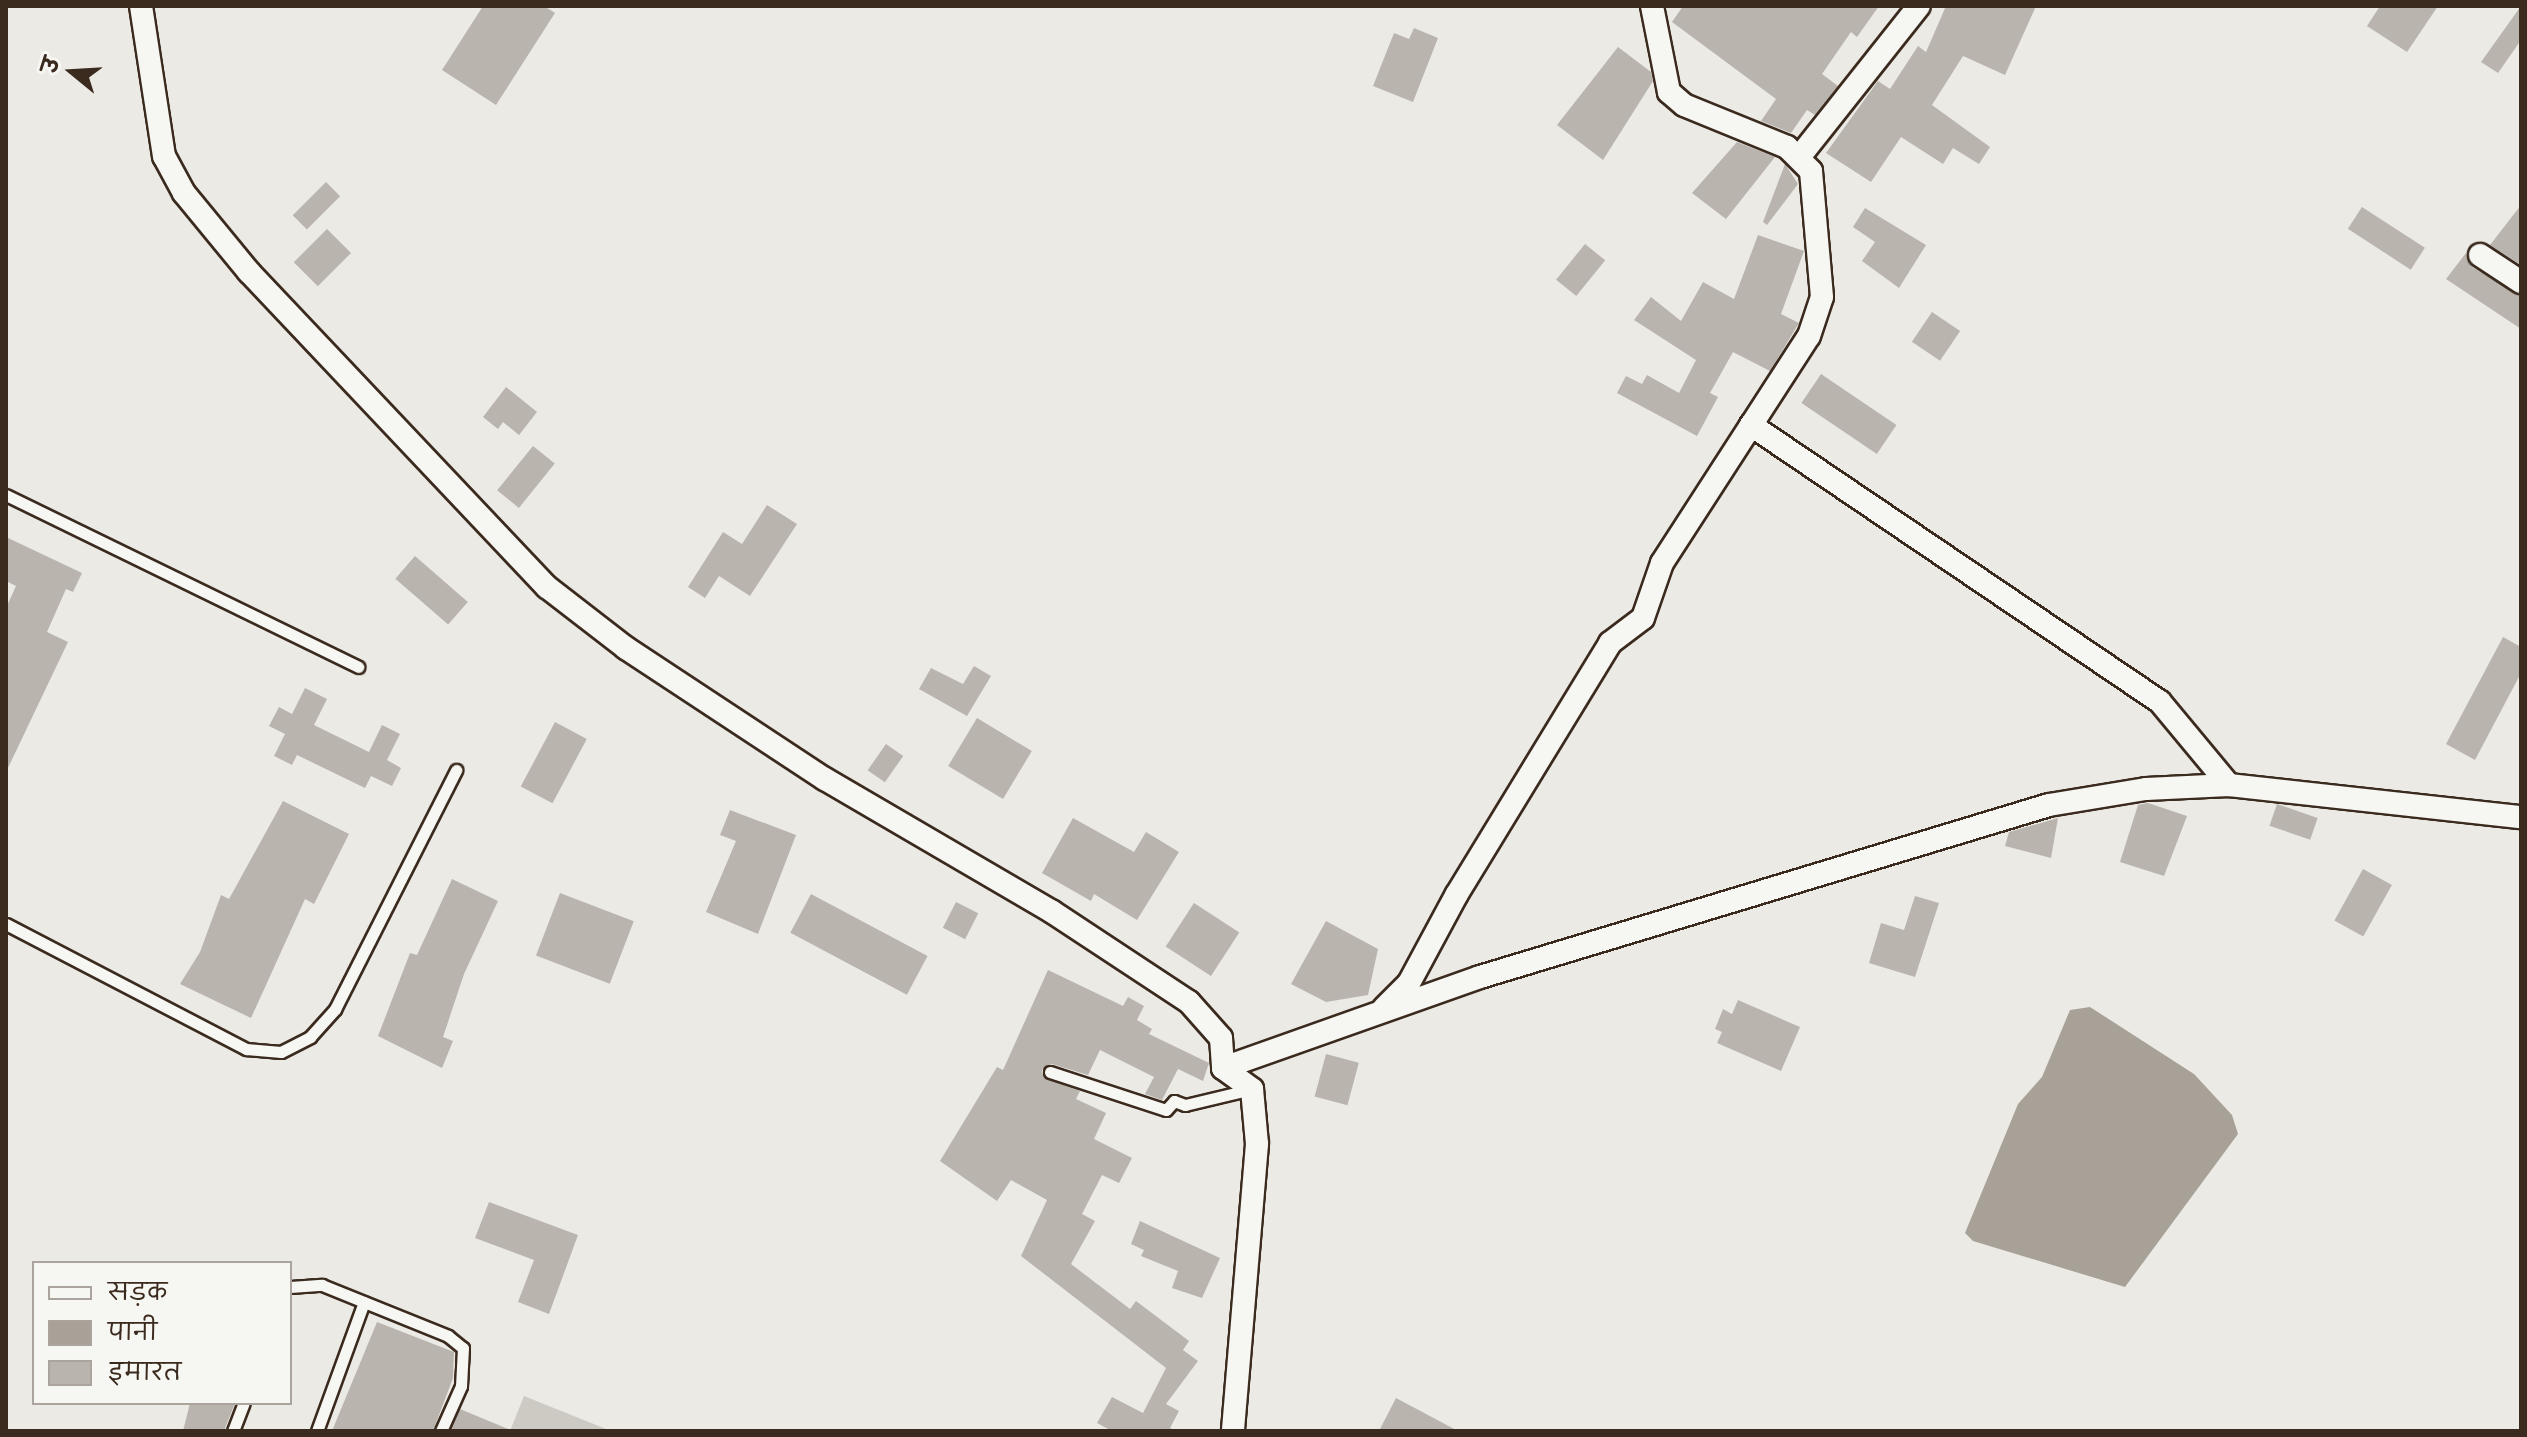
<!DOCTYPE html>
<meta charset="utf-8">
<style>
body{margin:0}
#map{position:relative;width:2527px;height:1437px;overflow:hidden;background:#ebeae5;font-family:"Playpen Sans","Playpen Sans Deva",sans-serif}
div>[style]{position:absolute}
.green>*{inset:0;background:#cdcac4}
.water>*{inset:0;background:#a8a198}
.building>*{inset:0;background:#bab4ae;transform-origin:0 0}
.roads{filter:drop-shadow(2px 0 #3b2a1e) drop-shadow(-2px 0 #3b2a1e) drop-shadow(0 2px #3b2a1e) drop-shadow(0 -2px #3b2a1e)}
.service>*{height:11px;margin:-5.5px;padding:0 5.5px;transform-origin:5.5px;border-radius:5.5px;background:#f6f6f2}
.minor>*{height:22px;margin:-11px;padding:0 11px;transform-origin:11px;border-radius:11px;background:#f6f6f2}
span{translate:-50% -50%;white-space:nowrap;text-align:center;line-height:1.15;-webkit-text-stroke:6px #f6f6f2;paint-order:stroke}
.frame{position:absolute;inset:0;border:8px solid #3b2a1e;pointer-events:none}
.legend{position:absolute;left:32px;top:1261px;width:260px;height:144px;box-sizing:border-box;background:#f6f6f2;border:2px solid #aba49d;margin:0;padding:10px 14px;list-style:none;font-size:24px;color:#3b2a1e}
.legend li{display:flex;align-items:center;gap:16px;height:40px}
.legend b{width:40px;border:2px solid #aba49d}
.north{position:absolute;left:32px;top:32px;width:80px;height:80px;-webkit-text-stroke:6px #f6f6f2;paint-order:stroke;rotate:288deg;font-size:22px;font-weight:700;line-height:32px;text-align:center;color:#3b2a1e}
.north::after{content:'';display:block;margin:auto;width:28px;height:36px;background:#3b2a1e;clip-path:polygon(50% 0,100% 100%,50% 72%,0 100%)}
</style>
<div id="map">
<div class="green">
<div style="clip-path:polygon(524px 1396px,611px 1431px,510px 1431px)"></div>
</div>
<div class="water">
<div style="clip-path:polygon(2090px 1007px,2194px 1074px,2232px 1115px,2238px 1134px,2125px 1287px,1973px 1241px,1965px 1233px,2018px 1104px,2042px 1077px,2070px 1010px)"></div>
</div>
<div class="building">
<div style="clip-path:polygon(483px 6px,544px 6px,555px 13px,496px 105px,442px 70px)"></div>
<div style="clip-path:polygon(1683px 6px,1879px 6px,1857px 37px,1851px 32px,1822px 74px,1838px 86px,1815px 115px,1807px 110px,1791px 133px,1761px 121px,1776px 99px,1672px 22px)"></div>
<div style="clip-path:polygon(1946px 6px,2036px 6px,2005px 75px,1963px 56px,1932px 105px,1990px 147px,1979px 164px,1953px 148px,1943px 164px,1901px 137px,1871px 182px,1826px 153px,1878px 81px,1890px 89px,1918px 46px,1926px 52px)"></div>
<div style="clip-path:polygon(2380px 6px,2438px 6px,2407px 52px,2367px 26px)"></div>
<div style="clip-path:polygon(2521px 6px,2521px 40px,2498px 73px,2481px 62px)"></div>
<div style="clip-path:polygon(1414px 28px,1438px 38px,1413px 102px,1373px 86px,1394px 33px,1409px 39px)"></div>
<div style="clip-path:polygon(1618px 47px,1651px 72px,1653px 81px,1603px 160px,1557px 125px)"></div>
<div style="clip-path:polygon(1737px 142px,1775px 157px,1726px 219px,1692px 193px)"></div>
<div style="clip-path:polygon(1785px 164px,1798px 184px,1767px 225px,1763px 222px)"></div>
<div style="left:326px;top:182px;width:20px;height:47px;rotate:45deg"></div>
<div style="clip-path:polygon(2521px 205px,2521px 265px,2490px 245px)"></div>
<div style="left:2362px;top:207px;width:75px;height:26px;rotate:33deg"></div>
<div style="clip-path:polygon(1865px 208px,1926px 245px,1899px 288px,1862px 261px,1875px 242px,1853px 227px)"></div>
<div style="left:327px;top:229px;width:34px;height:47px;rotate:45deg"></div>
<div style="clip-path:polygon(1758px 235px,1804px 251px,1781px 314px,1799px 323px,1770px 371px,1733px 352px,1710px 393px,1718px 397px,1697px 436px,1617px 393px,1626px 376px,1642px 384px,1647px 375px,1679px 393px,1696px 360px,1634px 320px,1651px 297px,1681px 321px,1703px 282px,1734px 299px)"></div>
<div style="left:1585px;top:244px;width:26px;height:46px;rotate:39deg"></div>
<div style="clip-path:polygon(2466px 253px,2472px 267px,2521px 296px,2521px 329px,2446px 279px)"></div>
<div style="left:1932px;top:312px;width:34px;height:36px;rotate:34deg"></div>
<div style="left:1821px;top:374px;width:91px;height:35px;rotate:34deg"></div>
<div style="clip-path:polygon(506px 387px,537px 412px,519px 435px,503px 422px,498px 429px,483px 417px)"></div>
<div style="left:533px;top:446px;width:28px;height:57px;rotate:39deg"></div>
<div style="clip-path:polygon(767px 505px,797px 524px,750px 596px,719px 576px,705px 598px,688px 587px,723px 532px,742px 544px)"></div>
<div style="clip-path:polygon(6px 537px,82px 573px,73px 592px,66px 589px,47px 632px,68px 642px,6px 772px,6px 608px,16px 586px,6px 581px)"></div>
<div style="left:415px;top:556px;width:70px;height:30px;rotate:41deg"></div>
<div style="clip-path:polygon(2503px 637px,2521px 647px,2521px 673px,2475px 760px,2446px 744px)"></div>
<div style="clip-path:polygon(974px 666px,991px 676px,967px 716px,919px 689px,931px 668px,963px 684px)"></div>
<div style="clip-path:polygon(305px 688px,327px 699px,314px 725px,369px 752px,382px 725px,400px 734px,387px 760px,401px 768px,392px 786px,371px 776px,365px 788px,297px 755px,292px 765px,274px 756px,285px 734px,269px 726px,279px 707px,292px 714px)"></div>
<div style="left:977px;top:718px;width:64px;height:56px;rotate:31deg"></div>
<div style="left:555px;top:722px;width:36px;height:73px;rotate:28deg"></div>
<div style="left:886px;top:744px;width:21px;height:32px;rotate:35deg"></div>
<div style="clip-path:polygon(283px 801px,349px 834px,314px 904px,305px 899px,251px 1018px,180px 984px,200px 952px,221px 895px,229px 899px)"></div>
<div style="clip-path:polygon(2148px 803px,2187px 816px,2164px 876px,2120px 862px,2138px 805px)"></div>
<div style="left:2277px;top:804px;width:43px;height:23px;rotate:19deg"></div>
<div style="clip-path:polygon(730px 810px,796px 835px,758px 934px,706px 912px,736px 841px,720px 835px)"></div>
<div style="clip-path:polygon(1073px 818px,1134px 852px,1146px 832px,1179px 852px,1137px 920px,1094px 894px,1091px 901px,1042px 873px)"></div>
<div style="clip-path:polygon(2058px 818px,2051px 858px,2005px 846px,2009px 832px)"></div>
<div style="left:2363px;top:869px;width:33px;height:59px;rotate:29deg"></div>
<div style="clip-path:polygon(452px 879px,498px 901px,464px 974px,443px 1037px,453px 1041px,442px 1068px,378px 1036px,410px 953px,417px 955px)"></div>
<div style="left:560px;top:893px;width:79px;height:67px;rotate:21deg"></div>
<div style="left:811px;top:894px;width:132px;height:44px;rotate:28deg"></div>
<div style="clip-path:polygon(1915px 896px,1939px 903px,1915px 977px,1869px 963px,1881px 923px,1904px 930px)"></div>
<div style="left:956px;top:902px;width:25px;height:29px;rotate:27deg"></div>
<div style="left:1194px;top:903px;width:54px;height:52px;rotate:33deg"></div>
<div style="clip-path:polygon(1326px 921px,1378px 949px,1368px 995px,1326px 1002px,1291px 984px)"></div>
<div style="clip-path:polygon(1048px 970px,1123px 1006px,1128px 997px,1144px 1006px,1137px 1020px,1152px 1029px,1149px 1034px,1209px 1063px,1203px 1081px,1178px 1069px,1162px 1100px,1145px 1094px,1154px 1077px,1100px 1050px,1088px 1075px,1052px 1064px,1042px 1070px,1044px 1078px,1080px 1091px,1076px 1099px,1106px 1113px,1094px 1139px,1132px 1158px,1119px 1183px,1102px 1175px,1082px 1214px,1095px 1221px,1071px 1264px,1130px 1309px,1136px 1301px,1189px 1341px,1183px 1350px,1198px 1361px,1166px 1404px,1179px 1411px,1170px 1428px,1177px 1431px,1112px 1431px,1097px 1423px,1112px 1397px,1143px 1413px,1166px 1368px,1021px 1256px,1047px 1200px,1011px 1180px,997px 1201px,940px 1161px,997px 1067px,1003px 1070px)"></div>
<div style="clip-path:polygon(1738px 1000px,1800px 1027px,1781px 1071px,1717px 1043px,1722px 1032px,1715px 1029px,1723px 1009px,1732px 1014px)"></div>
<div style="left:1326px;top:1054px;width:34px;height:44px;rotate:15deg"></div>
<div style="clip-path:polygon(489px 1202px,578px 1235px,549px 1314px,518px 1302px,534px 1260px,475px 1238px)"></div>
<div style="clip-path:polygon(1140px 1221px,1220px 1258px,1202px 1298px,1172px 1288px,1178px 1271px,1141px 1256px,1144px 1250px,1131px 1244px)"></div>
<div style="clip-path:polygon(377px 1322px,454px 1352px,453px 1378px,433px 1431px,332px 1431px)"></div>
<div style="clip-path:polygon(1396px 1398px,1458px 1431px,1379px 1431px)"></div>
<div style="clip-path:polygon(190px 1403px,235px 1403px,224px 1431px,183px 1431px)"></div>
<div style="clip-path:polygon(460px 1409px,513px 1431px,450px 1431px)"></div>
</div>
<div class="roads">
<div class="service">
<div style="left:6px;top:495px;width:392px;rotate:26deg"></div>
<div style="left:6px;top:924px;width:271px;rotate:27.5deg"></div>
<div style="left:246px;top:1049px;width:35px;rotate:5deg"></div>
<div style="left:281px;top:1052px;width:33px;rotate:-27deg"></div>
<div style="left:310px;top:1037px;width:38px;rotate:-48deg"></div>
<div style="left:335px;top:1009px;width:268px;rotate:-63.1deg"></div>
<div style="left:1050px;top:1072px;width:122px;rotate:18.1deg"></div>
<div style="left:1166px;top:1110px;width:12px;rotate:-48deg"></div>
<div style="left:1174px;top:1101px;width:12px;rotate:20deg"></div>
<div style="left:1185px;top:1105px;width:69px;rotate:-13.4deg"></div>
<div style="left:290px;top:1287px;width:32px;rotate:-4deg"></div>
<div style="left:322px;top:1285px;width:136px;rotate:22deg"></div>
<div style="left:448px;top:1336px;width:19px;rotate:39deg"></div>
<div style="left:463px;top:1348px;width:38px;rotate:93deg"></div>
<div style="left:461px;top:1386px;width:49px;rotate:114deg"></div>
<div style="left:233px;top:1431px;width:30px;rotate:-69deg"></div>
<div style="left:317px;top:1431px;width:137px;rotate:-70deg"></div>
</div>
<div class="minor">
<div style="left:141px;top:6px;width:152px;rotate:81.3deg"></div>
<div style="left:164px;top:156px;width:42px;rotate:61.6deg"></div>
<div style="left:184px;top:193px;width:102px;rotate:50.6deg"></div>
<div style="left:249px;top:272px;width:434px;rotate:46.6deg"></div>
<div style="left:547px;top:587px;width:100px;rotate:37.7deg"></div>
<div style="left:626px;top:648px;width:238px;rotate:33.4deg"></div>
<div style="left:825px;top:779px;width:262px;rotate:30.3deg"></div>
<div style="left:1051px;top:911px;width:165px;rotate:33.4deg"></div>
<div style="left:1189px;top:1002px;width:48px;rotate:48.4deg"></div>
<div style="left:1221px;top:1038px;width:30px;rotate:86deg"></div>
<div style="left:1223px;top:1068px;width:36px;rotate:36deg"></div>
<div style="left:1252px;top:1089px;width:55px;rotate:84.8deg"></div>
<div style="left:1257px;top:1144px;width:288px;rotate:94.8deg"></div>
<div style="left:1800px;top:156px;width:191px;rotate:-51.6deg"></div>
<div style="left:2480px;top:255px;width:49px;rotate:33.4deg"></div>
<div style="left:1751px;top:425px;width:494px;rotate:34.1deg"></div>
<div style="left:2160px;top:702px;width:108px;rotate:50.3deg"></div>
<div style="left:1384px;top:1008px;width:35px;rotate:-45deg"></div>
<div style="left:1409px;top:983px;width:101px;rotate:-61.7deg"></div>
<div style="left:1457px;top:894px;width:294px;rotate:-58.6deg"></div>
<div style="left:1610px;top:643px;width:41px;rotate:-37.1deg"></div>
<div style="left:1643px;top:618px;width:58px;rotate:-70.9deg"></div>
<div style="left:1662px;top:563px;width:270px;rotate:-57.1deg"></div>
<div style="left:1809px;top:336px;width:41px;rotate:-71.6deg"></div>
<div style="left:1822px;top:297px;width:126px;rotate:-95deg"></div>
<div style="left:1811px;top:171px;width:34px;rotate:-135deg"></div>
<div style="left:1787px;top:147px;width:111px;rotate:-157.8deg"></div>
<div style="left:1684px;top:105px;width:20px;rotate:-139deg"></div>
<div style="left:1669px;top:92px;width:88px;rotate:-101.2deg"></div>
<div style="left:1223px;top:1068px;width:273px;rotate:-19.5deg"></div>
<div style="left:1480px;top:977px;width:594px;rotate:-16.82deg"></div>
<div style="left:2049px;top:805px;width:98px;rotate:-9.4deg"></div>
<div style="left:2146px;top:789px;width:83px;rotate:-2.8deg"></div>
<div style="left:2229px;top:785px;width:294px;rotate:6.3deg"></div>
</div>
</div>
<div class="frame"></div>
<ul class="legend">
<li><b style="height:10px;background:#f6f6f2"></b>सड़क</li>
<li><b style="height:22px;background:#a8a198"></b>पानी</li>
<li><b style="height:22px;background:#bab4ae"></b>इमारत</li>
</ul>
<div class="north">उ</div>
</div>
